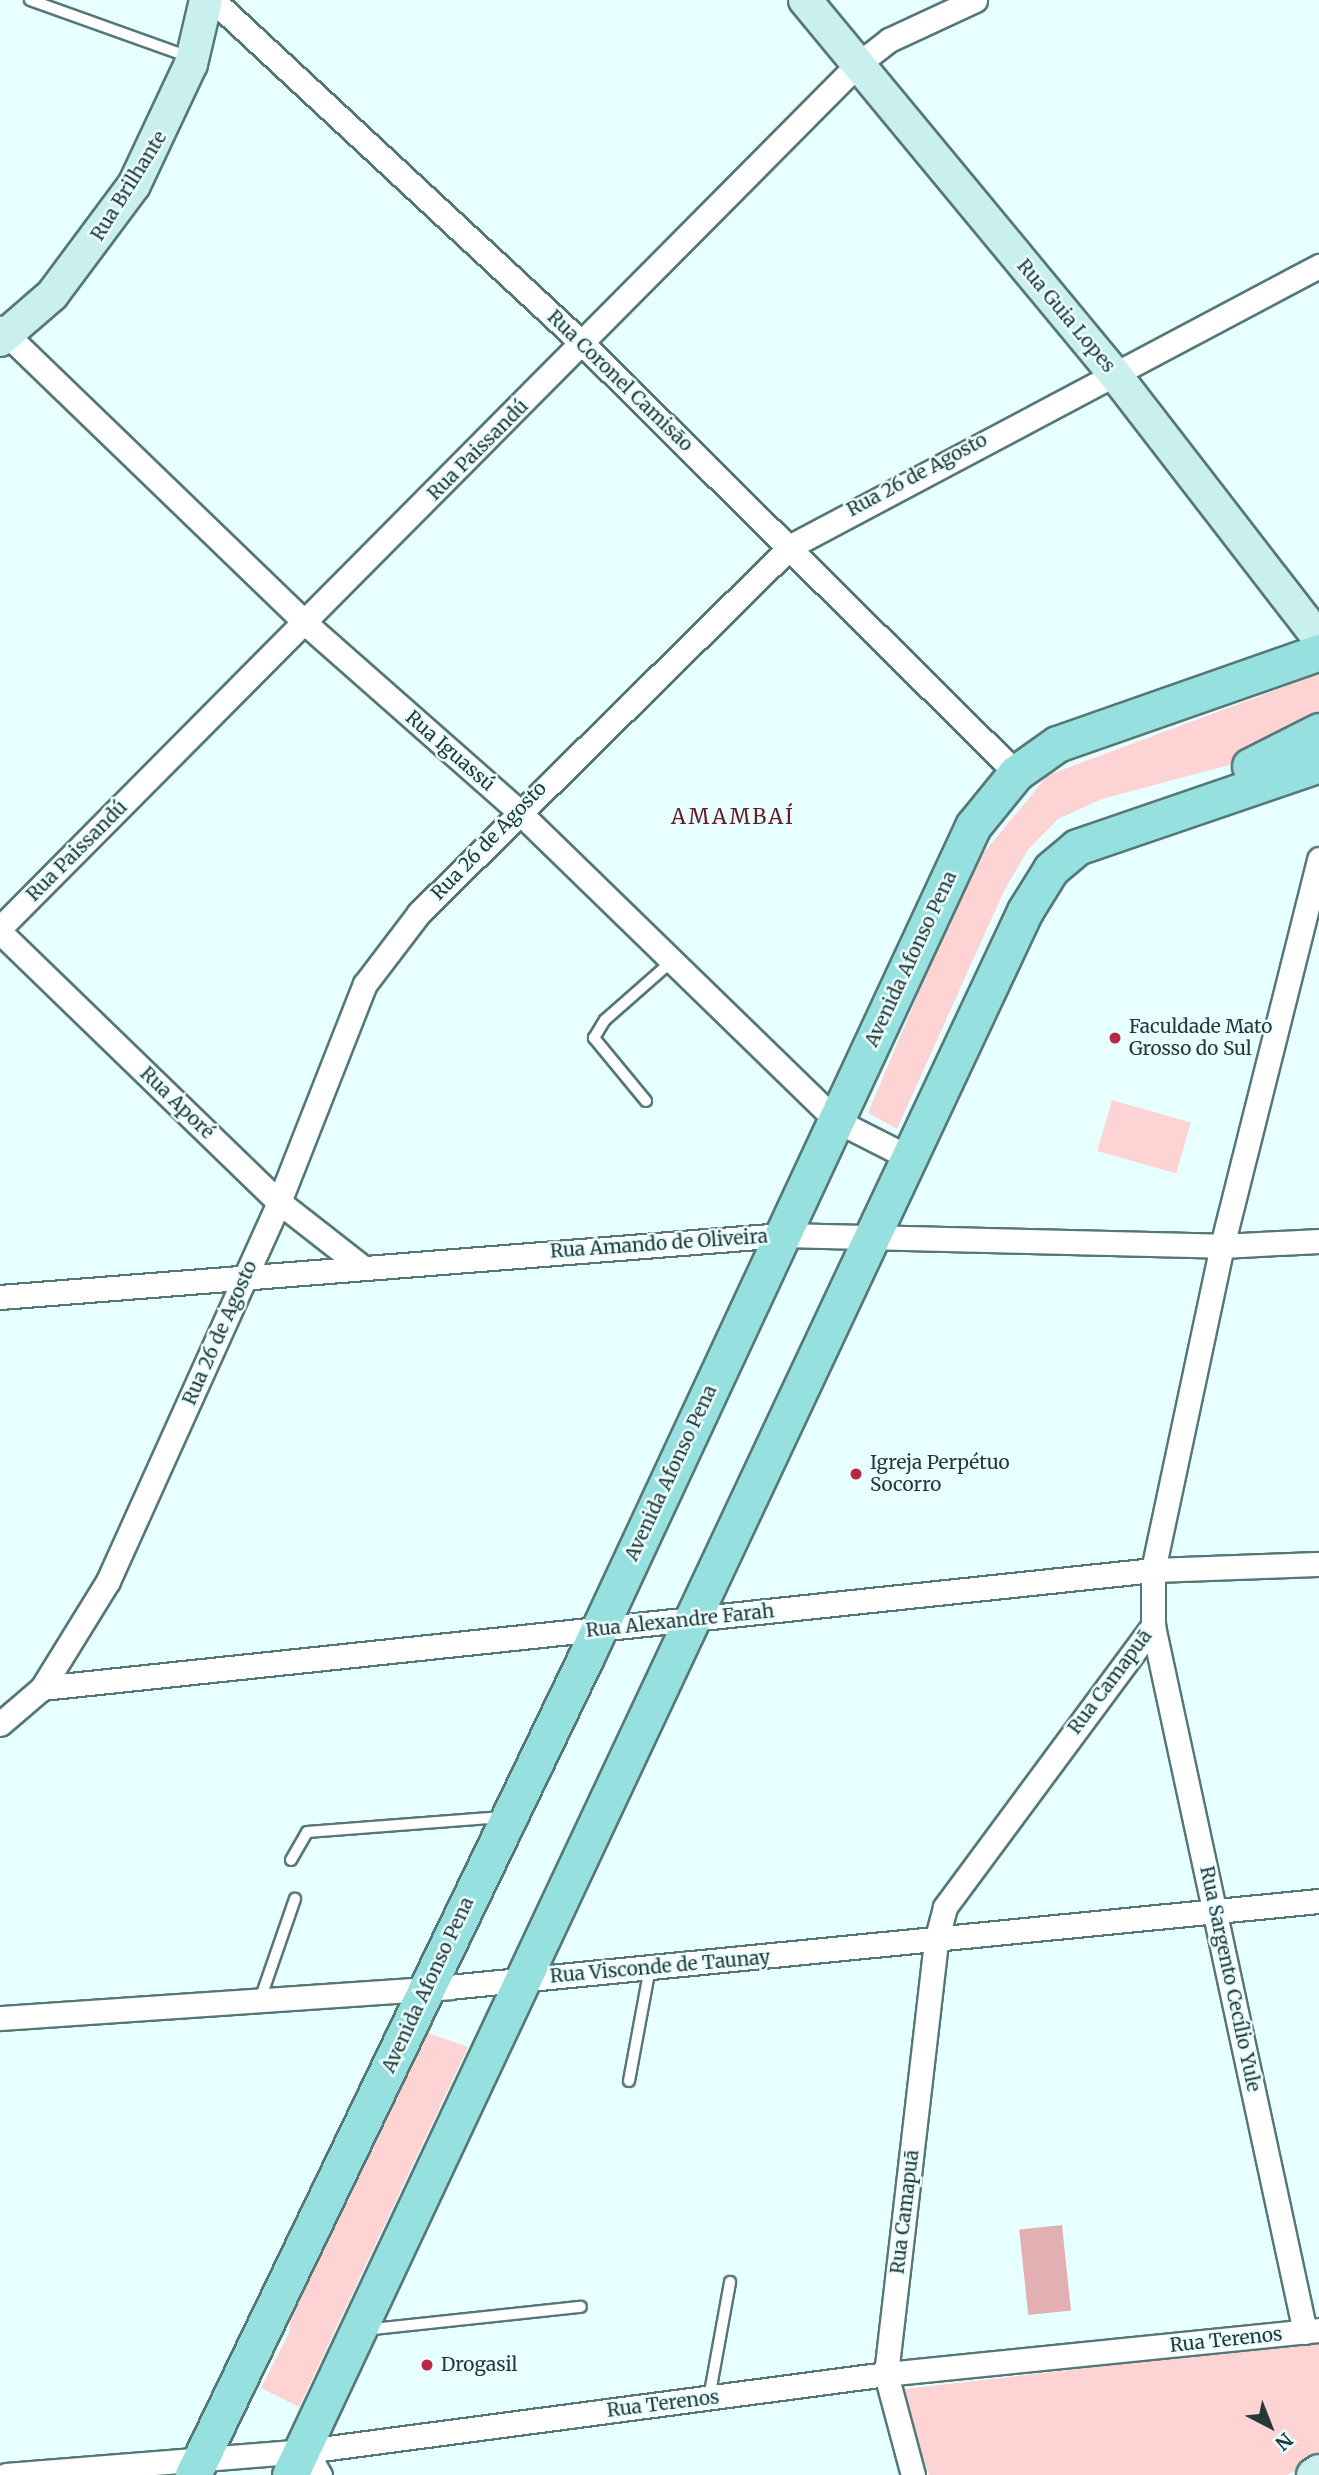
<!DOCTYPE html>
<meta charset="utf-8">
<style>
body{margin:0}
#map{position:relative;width:1319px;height:2475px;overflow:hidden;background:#e8ffff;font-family:Merriweather,serif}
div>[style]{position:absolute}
.green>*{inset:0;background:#fdd3d4;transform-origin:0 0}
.water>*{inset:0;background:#e2b0b2;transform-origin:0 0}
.roads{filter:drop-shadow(2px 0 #557877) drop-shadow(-2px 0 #557877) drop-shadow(0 2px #557877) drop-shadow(0 -2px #557877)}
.lane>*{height:10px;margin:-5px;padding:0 5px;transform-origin:5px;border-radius:5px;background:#fff}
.street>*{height:23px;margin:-11.5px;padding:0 11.5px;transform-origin:11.5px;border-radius:11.5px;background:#fff}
.secondary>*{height:32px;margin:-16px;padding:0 16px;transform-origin:16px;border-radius:16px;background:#caefef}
.primary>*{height:35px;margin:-17.5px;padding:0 17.5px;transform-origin:17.5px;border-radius:17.5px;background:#96e0df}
.dots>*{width:19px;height:19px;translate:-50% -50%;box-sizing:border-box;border:4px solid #e8ffff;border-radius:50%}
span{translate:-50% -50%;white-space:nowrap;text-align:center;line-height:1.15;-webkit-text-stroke:5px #e8ffff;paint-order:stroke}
.street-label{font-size:19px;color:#273636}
.poi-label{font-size:19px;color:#273636}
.left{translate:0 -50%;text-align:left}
.neighbourhood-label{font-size:21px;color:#631d27;letter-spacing:2px}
.north{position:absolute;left:1235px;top:2391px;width:70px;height:70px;-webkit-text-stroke:5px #e8ffff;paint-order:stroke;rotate:138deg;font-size:19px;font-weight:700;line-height:28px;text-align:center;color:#273636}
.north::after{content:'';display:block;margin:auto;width:24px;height:32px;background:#273636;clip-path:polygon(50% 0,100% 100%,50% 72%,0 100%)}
</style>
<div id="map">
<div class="green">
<div style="clip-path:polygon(1319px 674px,1319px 741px,1102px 799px,1058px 819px,1028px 850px,1004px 891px,897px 1129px,868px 1113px,971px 868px,1048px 775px)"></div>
<div style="left:1112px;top:1100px;width:82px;height:53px;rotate:16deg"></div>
<div style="clip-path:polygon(422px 2031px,468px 2047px,299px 2407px,261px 2388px,289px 2333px,292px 2297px)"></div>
<div style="clip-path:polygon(1319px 2341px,1319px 2458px,1287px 2475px,929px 2475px,910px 2427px,905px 2389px)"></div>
</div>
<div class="water">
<div style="left:1062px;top:2225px;width:86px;height:43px;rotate:84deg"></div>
</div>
<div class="roads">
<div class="lane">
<div style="left:30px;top:0;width:169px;rotate:19.7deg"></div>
<div style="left:646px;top:1101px;width:82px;rotate:-129.5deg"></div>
<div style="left:594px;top:1038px;width:21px;rotate:-59deg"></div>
<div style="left:605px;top:1020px;width:89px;rotate:-41.4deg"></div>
<div style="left:291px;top:1860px;width:32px;rotate:-60deg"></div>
<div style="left:307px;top:1832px;width:196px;rotate:-4.4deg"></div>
<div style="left:261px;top:1997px;width:104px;rotate:-70.9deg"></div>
<div style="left:629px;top:2081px;width:115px;rotate:-79.5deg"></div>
<div style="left:364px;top:2330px;width:218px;rotate:-6.1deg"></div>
<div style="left:709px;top:2398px;width:118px;rotate:-79.7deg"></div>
</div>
<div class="street">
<div style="left:213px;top:0;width:507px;rotate:42.92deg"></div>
<div style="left:584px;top:345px;width:608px;rotate:44.73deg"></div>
<div style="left:0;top:328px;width:423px;rotate:44deg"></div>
<div style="left:304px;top:622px;width:284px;rotate:41.4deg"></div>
<div style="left:517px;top:810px;width:446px;rotate:44.2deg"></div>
<div style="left:837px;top:1121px;width:82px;rotate:26.9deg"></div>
<div style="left:0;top:928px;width:1216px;rotate:-45.2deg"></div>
<div style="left:857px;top:65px;width:41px;rotate:-38deg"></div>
<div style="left:889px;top:40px;width:95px;rotate:-24.9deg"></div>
<div style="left:0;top:932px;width:388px;rotate:44.1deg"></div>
<div style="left:279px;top:1202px;width:104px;rotate:38deg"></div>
<div style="left:0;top:1297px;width:785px;rotate:-4.53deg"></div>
<div style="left:783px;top:1235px;width:439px;rotate:1.4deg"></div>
<div style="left:1222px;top:1246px;width:97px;rotate:-3deg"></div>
<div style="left:42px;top:1688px;width:1117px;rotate:-6.06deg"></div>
<div style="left:1153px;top:1570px;width:166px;rotate:-2.1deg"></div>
<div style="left:0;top:1724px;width:55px;rotate:-40.6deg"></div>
<div style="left:42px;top:1688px;width:126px;rotate:-58.3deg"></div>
<div style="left:108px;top:1581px;width:416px;rotate:-65.7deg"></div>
<div style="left:279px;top:1202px;width:234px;rotate:-68.5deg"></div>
<div style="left:365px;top:984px;width:89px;rotate:-52.7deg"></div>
<div style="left:419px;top:913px;width:523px;rotate:-44.61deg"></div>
<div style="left:791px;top:546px;width:598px;rotate:-27.94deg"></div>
<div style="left:0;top:2018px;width:450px;rotate:-3.9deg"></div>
<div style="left:449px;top:1987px;width:874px;rotate:-5.65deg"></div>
<div style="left:1305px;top:2332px;width:722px;rotate:-102.15deg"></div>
<div style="left:1153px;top:1626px;width:56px;rotate:-90deg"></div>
<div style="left:1153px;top:1570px;width:331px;rotate:-78deg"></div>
<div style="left:1222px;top:1246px;width:399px;rotate:-75.9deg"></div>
<div style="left:306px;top:2451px;width:28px;rotate:60deg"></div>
<div style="left:6px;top:2475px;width:301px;rotate:-4.6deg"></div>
<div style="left:306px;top:2451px;width:585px;rotate:-7.56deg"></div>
<div style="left:886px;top:2374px;width:435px;rotate:-5.8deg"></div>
<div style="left:913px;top:2475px;width:105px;rotate:-105deg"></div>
<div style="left:886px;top:2374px;width:436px;rotate:-83.4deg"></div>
<div style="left:936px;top:1941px;width:35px;rotate:-75deg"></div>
<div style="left:945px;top:1907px;width:350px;rotate:-53.5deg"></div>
</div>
<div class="secondary">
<div style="left:805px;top:0;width:483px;rotate:50.4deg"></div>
<div style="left:1113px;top:372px;width:337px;rotate:52.3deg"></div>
<div style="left:0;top:340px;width:69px;rotate:-40.9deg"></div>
<div style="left:52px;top:295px;width:137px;rotate:-53.3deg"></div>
<div style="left:134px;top:185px;width:134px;rotate:-64.8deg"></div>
<div style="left:191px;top:64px;width:66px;rotate:-76.8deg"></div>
<div style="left:1313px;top:2475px;width:7px;rotate:-34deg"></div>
</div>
<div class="primary">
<div style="left:1250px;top:766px;width:77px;rotate:-26.9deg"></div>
<div style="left:193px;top:2475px;width:905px;rotate:-64.34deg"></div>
<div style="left:585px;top:1659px;width:919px;rotate:-65.02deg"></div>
<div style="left:973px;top:826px;width:68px;rotate:-50.9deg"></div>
<div style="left:1016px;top:773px;width:50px;rotate:-35.3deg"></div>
<div style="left:1057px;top:744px;width:278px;rotate:-19.3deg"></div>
<div style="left:290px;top:2475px;width:1728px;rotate:-64.83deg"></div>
<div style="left:1025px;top:911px;width:49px;rotate:-58.2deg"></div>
<div style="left:1051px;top:869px;width:34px;rotate:-40deg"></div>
<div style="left:1077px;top:847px;width:256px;rotate:-18.9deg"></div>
</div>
</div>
<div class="dots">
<div style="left:1115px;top:1038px;background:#b82743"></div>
<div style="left:856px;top:1474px;background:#b82743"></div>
<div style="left:427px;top:2365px;background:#b82743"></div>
</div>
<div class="street-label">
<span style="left:129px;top:186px;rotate:-58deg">Rua Brilhante</span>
<span style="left:1066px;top:316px;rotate:50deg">Rua Guia Lopes</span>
<span style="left:620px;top:381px;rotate:44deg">Rua Coronel Camisão</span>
<span style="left:478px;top:450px;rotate:-45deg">Rua Paissandú</span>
<span style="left:917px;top:475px;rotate:-28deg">Rua 26 de Agosto</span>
<span style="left:450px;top:751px;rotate:41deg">Rua Iguassú</span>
<span style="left:489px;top:841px;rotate:-46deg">Rua 26 de Agosto</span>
<span style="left:77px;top:851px;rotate:-45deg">Rua Paissandú</span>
<span style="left:911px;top:959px;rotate:-65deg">Avenida Afonso Pena</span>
<span style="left:177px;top:1103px;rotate:44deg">Rua Aporé</span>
<span style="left:659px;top:1244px;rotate:-4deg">Rua Amando de Oliveira</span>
<span style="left:220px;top:1333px;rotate:-66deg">Rua 26 de Agosto</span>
<span style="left:671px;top:1473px;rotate:-65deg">Avenida Afonso Pena</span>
<span style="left:680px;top:1621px;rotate:-6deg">Rua Alexandre Farah</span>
<span style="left:1110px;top:1682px;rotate:-53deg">Rua Camapuã</span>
<span style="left:660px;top:1967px;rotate:-5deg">Rua Visconde de Taunay</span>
<span style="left:1230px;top:1979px;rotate:78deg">Rua Sargento Cecílio Yule</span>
<span style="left:428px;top:1985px;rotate:-65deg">Avenida Afonso Pena</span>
<span style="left:905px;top:2212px;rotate:-83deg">Rua Camapuã</span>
<span style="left:1226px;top:2340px;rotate:-6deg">Rua Terenos</span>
<span style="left:663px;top:2404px;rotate:-7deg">Rua Terenos</span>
</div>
<div class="poi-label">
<span class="left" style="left:1129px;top:1038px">Faculdade Mato<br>Grosso do Sul</span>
<span class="left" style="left:870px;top:1474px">Igreja Perpétuo<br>Socorro</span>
<span class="left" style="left:441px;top:2365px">Drogasil</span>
</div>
<div class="neighbourhood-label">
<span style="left:733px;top:817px">AMAMBAÍ</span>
</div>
<div class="north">N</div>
</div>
